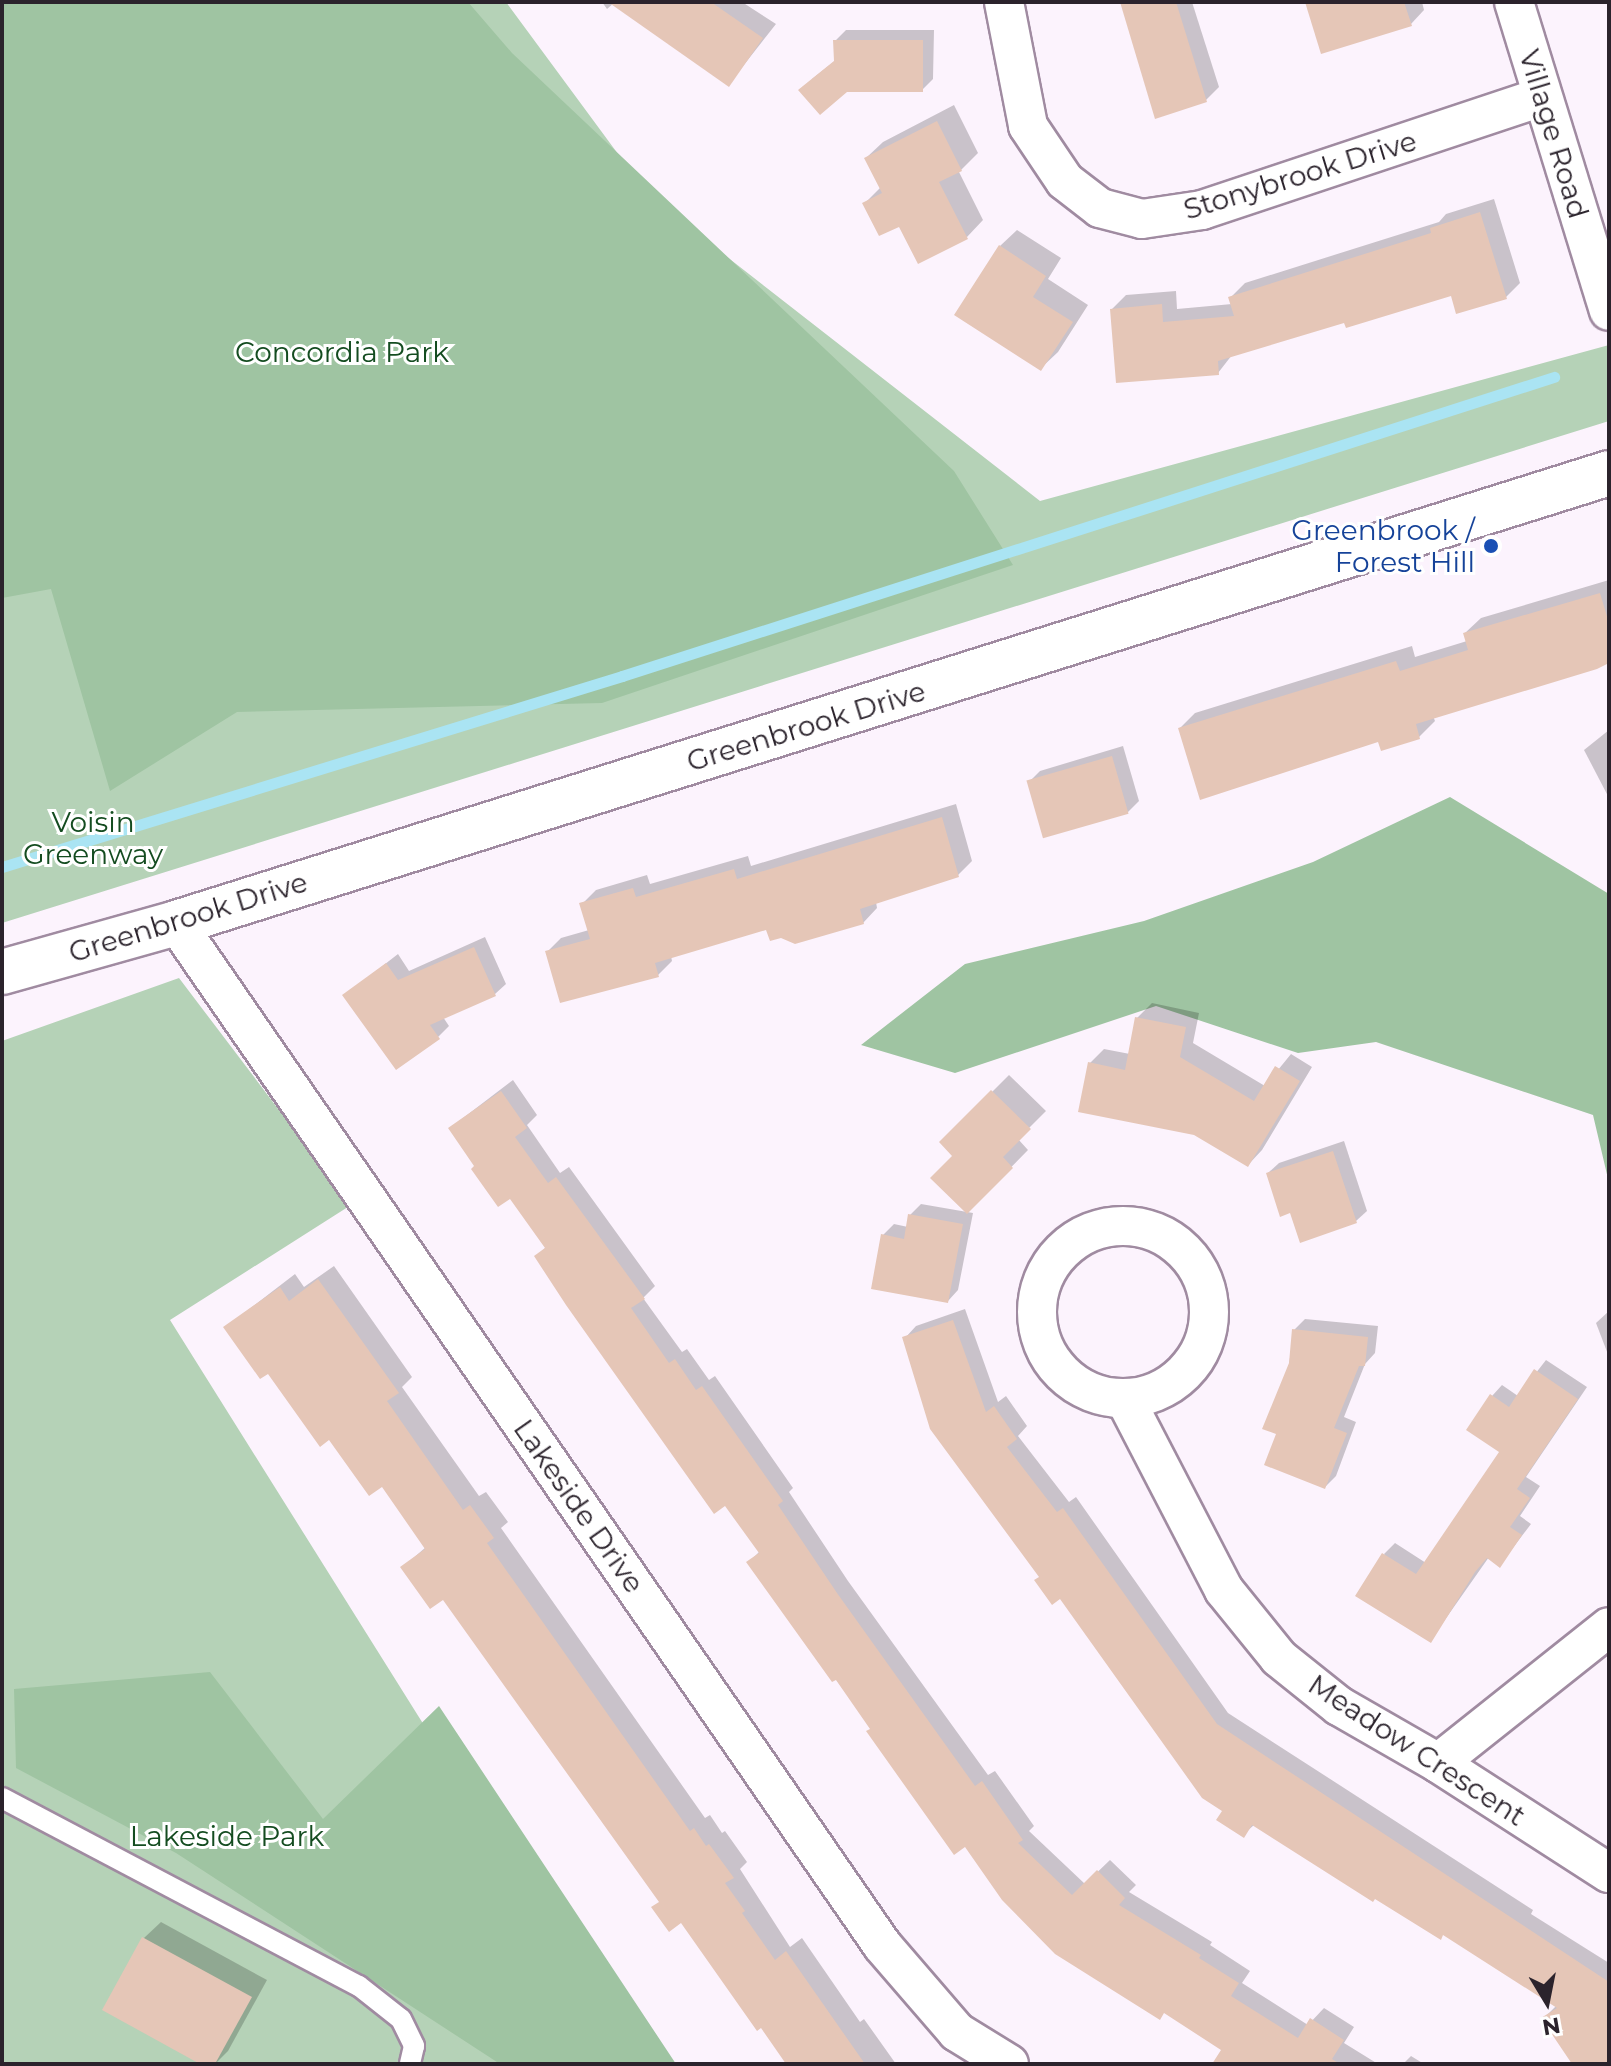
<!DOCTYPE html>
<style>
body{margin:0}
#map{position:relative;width:1611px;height:2066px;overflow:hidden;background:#fcf3fd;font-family:Montserrat,sans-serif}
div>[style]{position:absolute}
.green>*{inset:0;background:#b5d2b7}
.forest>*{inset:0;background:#9fc4a2}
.shadow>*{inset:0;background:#0003}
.stream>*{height:11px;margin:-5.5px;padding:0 5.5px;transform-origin:5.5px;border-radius:5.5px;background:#aae4f3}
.building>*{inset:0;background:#e5c6b7;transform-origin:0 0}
.roads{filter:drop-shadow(2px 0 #a08ba1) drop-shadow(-2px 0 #a08ba1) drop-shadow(0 2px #a08ba1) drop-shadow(0 -2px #a08ba1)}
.service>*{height:20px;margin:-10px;padding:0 10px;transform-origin:10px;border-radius:10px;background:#fff}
.minor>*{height:38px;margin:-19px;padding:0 19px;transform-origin:19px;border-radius:19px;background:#fff}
.minor>.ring{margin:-19px;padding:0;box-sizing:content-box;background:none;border:38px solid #fff;border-radius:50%}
.tertiary>*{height:44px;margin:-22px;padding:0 22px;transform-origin:22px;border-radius:22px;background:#fff}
.dots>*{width:22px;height:22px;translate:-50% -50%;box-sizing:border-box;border:4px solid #fff;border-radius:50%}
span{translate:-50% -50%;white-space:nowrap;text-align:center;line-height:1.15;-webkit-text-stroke:6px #fff;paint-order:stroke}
.street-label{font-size:28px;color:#2b232c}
.park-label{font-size:28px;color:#144c20}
.transit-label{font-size:28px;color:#164399}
.right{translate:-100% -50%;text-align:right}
.frame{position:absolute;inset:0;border:4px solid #2b232c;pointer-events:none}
.north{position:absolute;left:1507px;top:1962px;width:80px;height:80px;-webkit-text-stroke:6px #fff;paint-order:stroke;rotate:170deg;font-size:22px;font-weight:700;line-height:32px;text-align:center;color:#2b232c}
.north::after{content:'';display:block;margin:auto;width:28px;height:36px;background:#2b232c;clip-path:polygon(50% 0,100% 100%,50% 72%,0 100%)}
</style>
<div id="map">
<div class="green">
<div style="clip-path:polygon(2px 2px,506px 2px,649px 196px,1040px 501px,1609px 345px,1609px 421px,2px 923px)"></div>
<div style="clip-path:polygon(179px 978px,351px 1205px,170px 1320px,459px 1781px,654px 2064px,2px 2064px,2px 1041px)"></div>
</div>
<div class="forest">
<div style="clip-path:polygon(2px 2px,468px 2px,512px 53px,954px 471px,1013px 565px,602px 703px,237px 712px,110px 791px,51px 589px,2px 598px)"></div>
<div style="clip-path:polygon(1450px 797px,1609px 894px,1609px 1183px,1593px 1115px,1376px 1042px,1298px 1053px,1156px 1006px,955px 1073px,861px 1045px,965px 964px,1144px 921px,1313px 862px)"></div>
<div style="clip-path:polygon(210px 1672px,323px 1819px,439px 1706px,676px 2064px,500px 2064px,176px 1853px,16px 1768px,14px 1689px)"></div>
</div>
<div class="shadow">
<div style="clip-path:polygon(602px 2px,742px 2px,776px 24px,729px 84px,614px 3px,607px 9px)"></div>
<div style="clip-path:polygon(1123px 2px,1192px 2px,1219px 87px,1206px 100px)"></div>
<div style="clip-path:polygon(1307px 2px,1422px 2px,1424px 10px,1411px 24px)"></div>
<div style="clip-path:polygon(846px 30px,934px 30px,933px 79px,922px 90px,812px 79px,836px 60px,835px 41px)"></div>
<div style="clip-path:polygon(954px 105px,978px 153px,959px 172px,983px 220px,967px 237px,899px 224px,865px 203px,881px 187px,866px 158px,883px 142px)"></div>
<div style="clip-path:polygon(1494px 199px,1520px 283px,1506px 297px,1452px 293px,1346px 320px,1232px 355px,1218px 373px,1112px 309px,1126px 295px,1176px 291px,1177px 309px,1232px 304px,1230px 298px,1245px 283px,1439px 222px,1446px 214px)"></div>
<div style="clip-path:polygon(1017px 230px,1061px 258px,1048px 279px,1088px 305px,1058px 352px,1041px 368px,1000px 246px)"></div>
<div style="clip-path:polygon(1609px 580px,1609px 660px,1433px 716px,1435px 721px,1419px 737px,1380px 740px,1180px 728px,1195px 713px,1412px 646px,1415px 657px,1467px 641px,1465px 633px,1481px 618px)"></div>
<div style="clip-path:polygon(1609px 730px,1609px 798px,1584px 750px)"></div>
<div style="clip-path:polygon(1123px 746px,1139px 801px,1128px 812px,1045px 836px,1029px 782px,1040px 771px)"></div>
<div style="clip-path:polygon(956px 804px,972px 861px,958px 875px,876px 902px,877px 908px,863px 923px,768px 928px,671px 956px,672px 961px,658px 975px,547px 952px,561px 938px,589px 930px,582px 904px,596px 890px,647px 875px,650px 884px,748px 856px,751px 866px)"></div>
<div style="clip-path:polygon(485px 937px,506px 984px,495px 994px,443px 1017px,449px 1026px,438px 1037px,345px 995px,398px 954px,409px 971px)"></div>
<div style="clip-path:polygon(1152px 1003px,1199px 1013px,1193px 1043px,1265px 1086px,1291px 1054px,1312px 1067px,1262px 1150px,1248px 1165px,1090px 1063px,1104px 1049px,1130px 1054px,1137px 1018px)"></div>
<div style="clip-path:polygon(1009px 1075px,1046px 1111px,1018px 1139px,1028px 1150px,967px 1212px,955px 1156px,942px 1142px)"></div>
<div style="clip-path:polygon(513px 1080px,537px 1115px,527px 1125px,560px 1173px,569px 1167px,655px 1286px,643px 1298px,682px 1352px,687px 1349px,709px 1380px,715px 1376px,793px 1488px,789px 1492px,848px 1581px,988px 1775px,995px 1771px,1034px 1826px,1029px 1831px,1085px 1884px,1110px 1860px,1136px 1885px,1129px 1892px,1212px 1942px,1210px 1945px,1250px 1971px,1242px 1983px,1308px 2025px,1324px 2008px,1354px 2027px,1344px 2043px,1378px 2064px,1214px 2064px,1224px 2049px,966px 1844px,872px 1728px,749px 1562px,760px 1551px,537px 1256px,547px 1246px,511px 1196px,450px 1128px)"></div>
<div style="clip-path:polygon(1344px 1141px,1367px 1211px,1356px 1221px,1291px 1211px,1268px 1173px,1279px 1163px)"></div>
<div style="clip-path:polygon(921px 1204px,973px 1213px,958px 1290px,948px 1301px,883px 1235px,894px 1224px,908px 1227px,910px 1215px)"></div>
<div style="clip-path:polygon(334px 1266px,412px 1377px,402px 1387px,479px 1496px,486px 1492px,508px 1522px,501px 1528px,705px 1818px,710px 1815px,722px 1833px,725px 1831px,747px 1862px,740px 1869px,790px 1947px,802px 1938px,860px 2022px,864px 2019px,896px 2064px,789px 2064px,682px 1921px,660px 1901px,443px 1598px,403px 1567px,426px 1547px,383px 1484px,330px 1438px,226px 1327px,295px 1274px,304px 1287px)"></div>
<div style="clip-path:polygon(965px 1309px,998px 1402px,1006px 1396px,1027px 1426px,1018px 1436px,1069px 1502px,1076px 1497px,1228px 1713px,1533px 1910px,1531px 1914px,1609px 1963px,1609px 2060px,1602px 2064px,1574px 2064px,1544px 2018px,1557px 2005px,1444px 1933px,1255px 1824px,1243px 1835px,1060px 1597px,1040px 1576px,905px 1338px,916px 1326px)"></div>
<div style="clip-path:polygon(1609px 1311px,1609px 1357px,1596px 1323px)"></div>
<div style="clip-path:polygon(1305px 1319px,1378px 1326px,1375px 1353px,1365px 1364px,1344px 1417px,1356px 1422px,1336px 1476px,1325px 1487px,1279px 1433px,1294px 1330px)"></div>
<div style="clip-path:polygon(1546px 1360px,1587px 1387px,1526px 1477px,1540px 1486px,1520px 1516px,1531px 1524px,1500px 1565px,1489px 1557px,1430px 1641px,1384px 1554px,1395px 1543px,1426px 1563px,1502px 1451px,1492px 1396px,1502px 1385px,1518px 1396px)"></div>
<div style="clip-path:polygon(161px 1922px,267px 1980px,228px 2051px,215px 2064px,204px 2064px,144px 1938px)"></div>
<div style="clip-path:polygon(1411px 2056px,1424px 2064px,1403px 2064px)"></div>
</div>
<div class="stream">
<div style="left:2px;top:867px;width:649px;rotate:-17.12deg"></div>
<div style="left:622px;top:676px;width:979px;rotate:-17.79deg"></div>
</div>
<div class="building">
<div style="clip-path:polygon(608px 2px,711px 2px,763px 38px,729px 87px)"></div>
<div style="clip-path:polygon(1120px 2px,1176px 2px,1207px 102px,1155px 119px)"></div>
<div style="clip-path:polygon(1305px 2px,1404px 2px,1412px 26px,1321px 54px)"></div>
<div style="clip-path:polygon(833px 40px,923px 40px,923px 92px,847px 92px,820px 115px,798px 90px,834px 61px)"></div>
<div style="clip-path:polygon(937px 121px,962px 171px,939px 182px,968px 239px,918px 264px,899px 227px,879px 236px,862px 203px,882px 193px,864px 158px)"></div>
<div style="clip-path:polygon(1480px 212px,1507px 299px,1456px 314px,1451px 296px,1346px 328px,1344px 323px,1218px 361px,1219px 375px,1116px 383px,1110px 309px,1162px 304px,1163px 322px,1234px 316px,1228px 297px,1431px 233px,1430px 228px)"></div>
<div style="clip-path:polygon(999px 245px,1046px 276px,1033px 297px,1073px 322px,1041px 371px,954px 315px)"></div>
<div style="clip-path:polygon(1600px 593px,1609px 623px,1609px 663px,1597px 669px,1416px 724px,1420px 739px,1381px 751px,1378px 742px,1200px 800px,1178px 728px,1396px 661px,1400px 671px,1468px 650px,1463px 633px)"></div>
<div style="left:1112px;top:756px;width:60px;height:89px;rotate:74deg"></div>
<div style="clip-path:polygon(942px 817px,959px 877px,860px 909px,864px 924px,795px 944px,781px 938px,770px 941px,766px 930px,655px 963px,659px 977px,560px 1003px,545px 951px,590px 939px,579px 903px,633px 888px,636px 897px,734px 869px,737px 879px)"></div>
<div style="clip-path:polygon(474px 947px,496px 996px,430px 1025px,440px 1039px,396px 1070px,342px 995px,386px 963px,398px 980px)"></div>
<div style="clip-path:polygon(1135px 1017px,1186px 1027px,1180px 1057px,1254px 1101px,1275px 1066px,1300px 1081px,1248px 1167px,1194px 1135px,1078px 1112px,1088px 1062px,1125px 1070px)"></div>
<div style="clip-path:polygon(991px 1090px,1031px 1129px,1003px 1157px,1013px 1168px,967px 1214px,930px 1178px,952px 1156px,939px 1142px)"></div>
<div style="clip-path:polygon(501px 1091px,527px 1128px,515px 1137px,548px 1183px,556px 1177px,645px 1299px,631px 1308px,669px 1363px,675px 1359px,696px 1390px,702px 1386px,783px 1501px,778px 1505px,837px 1593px,975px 1786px,982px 1781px,1023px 1840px,1018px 1843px,1072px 1895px,1097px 1870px,1125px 1898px,1119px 1905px,1201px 1955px,1199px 1958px,1239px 1983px,1231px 1996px,1298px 2038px,1310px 2018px,1344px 2040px,1332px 2059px,1340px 2064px,1212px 2064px,1221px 2050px,1164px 2013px,1160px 2020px,1055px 1954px,1002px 1900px,965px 1847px,954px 1855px,866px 1731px,870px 1729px,836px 1680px,832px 1682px,746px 1562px,759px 1553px,725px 1506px,714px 1514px,566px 1305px,534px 1256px,545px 1248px,510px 1199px,498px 1207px,471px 1169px,474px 1166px,448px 1128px)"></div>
<div style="clip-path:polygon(1333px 1151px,1357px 1223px,1300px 1243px,1290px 1213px,1280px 1217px,1266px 1173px)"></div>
<div style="clip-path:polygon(908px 1214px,963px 1224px,948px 1303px,871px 1289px,881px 1234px,904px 1239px)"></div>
<div style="clip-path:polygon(318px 1279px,399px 1393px,387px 1401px,463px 1510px,470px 1505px,494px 1538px,487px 1543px,690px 1831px,694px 1828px,706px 1846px,709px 1844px,734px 1878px,725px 1883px,745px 1911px,742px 1913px,775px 1960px,786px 1951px,865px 2064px,786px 2064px,761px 2028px,757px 2031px,681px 1923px,669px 1932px,651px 1907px,659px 1902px,443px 1600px,430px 1609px,400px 1567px,425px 1549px,382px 1487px,369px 1496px,329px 1440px,320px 1447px,268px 1374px,260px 1379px,223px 1327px,280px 1287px,289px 1301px)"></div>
<div style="clip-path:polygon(953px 1320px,986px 1412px,994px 1406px,1017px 1439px,1007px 1447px,1057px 1512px,1063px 1508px,1217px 1724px,1609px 1982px,1609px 2064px,1572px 2064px,1541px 2018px,1557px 2008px,1443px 1935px,1441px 1940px,1375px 1899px,1373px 1902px,1252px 1825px,1244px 1838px,1216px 1820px,1222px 1811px,1202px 1798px,1060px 1599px,1052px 1605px,1034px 1580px,1039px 1577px,930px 1429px,902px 1337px)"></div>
<div style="clip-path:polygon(1292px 1329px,1368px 1337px,1365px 1366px,1359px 1366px,1334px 1428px,1347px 1433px,1325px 1489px,1264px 1465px,1276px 1434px,1262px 1429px,1289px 1363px)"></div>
<div style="clip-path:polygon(1534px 1369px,1578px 1399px,1517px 1489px,1530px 1498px,1510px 1527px,1522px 1535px,1500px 1568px,1487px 1558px,1475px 1572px,1431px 1643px,1355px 1596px,1382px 1553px,1416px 1574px,1499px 1452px,1466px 1430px,1490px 1394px,1509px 1407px)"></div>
<div style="clip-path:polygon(142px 1937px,252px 1997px,215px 2064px,200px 2064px,102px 2010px)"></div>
</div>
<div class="roads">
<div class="service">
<div style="left:2px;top:1798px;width:403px;rotate:27.8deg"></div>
<div style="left:359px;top:1986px;width:53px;rotate:38.2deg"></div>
<div style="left:401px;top:2019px;width:30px;rotate:64deg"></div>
<div style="left:414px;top:2046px;width:18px;rotate:103deg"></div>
</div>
<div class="minor">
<div style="left:1004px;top:2px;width:126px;rotate:79deg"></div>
<div style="left:1028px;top:126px;width:66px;rotate:56.1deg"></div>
<div style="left:1065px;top:181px;width:44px;rotate:37.6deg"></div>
<div style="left:1100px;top:208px;width:43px;rotate:14.7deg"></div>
<div style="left:1142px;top:219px;width:61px;rotate:-8.5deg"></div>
<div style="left:1202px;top:210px;width:357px;rotate:-18.4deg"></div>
<div style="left:1514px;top:2px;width:323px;rotate:72.9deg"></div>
<div style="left:176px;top:923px;width:1242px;rotate:55.36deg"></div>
<div style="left:882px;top:1945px;width:115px;rotate:49.2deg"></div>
<div style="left:957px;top:2032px;width:61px;rotate:31.6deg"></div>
<div class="ring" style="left:1037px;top:1226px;width:134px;height:134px"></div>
<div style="left:1125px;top:1399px;width:215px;rotate:62.6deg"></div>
<div style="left:1224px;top:1590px;width:87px;rotate:51deg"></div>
<div style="left:1279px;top:1658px;width:77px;rotate:38.7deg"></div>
<div style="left:1339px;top:1706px;width:114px;rotate:29.9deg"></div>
<div style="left:1438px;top:1763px;width:203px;rotate:32.8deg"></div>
<div style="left:1438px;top:1763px;width:218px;rotate:-38.5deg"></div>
</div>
<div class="tertiary">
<div style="left:2px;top:972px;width:181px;rotate:-15.7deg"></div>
<div style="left:176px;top:923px;width:1502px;rotate:-17.43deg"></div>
</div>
</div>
<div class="dots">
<div style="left:1491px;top:546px;background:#1a4fb4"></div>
</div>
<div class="street-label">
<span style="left:1554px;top:134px;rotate:73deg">Village Road</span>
<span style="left:1300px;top:175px;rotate:-17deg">Stonybrook Drive</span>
<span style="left:806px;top:726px;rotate:-17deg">Greenbrook Drive</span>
<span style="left:188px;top:917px;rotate:-17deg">Greenbrook Drive</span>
<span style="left:579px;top:1506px;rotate:55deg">Lakeside Drive</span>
<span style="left:1417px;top:1750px;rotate:33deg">Meadow Crescent</span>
</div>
<div class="park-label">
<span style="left:342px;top:352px">Concordia Park</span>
<span style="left:93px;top:838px">Voisin<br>Greenway</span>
<span style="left:227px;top:1836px">Lakeside Park</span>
</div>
<div class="transit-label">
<span class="right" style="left:1475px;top:546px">Greenbrook /<br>Forest Hill</span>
</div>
<div class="frame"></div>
<div class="north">N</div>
</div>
